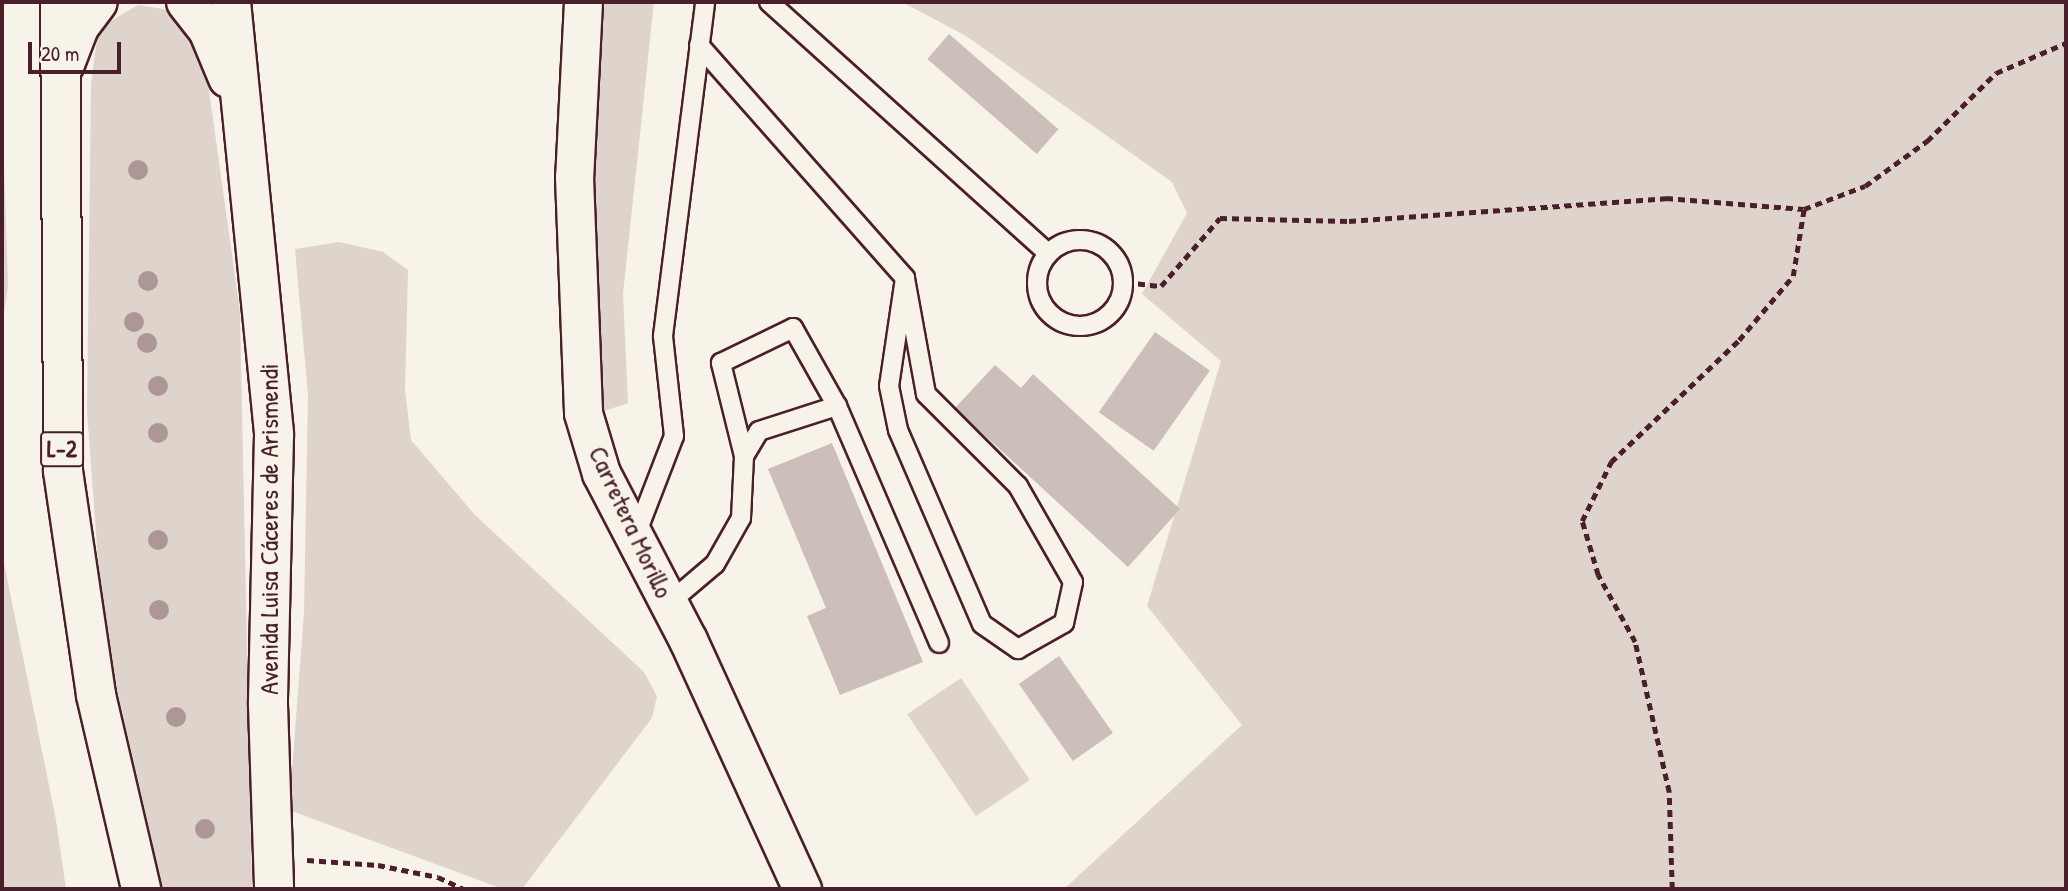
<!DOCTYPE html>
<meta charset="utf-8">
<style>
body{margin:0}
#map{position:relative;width:2068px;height:891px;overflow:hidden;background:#f7f3e8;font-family:"Patrick Hand",sans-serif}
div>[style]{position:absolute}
.green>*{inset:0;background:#ded4cc;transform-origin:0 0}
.building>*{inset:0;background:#ccbfb9;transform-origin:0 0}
.path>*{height:4.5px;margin-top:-2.25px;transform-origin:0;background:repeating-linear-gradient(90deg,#4a1f2b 0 7px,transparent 0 12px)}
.roads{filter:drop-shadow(2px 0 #4a1f2b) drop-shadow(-2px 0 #4a1f2b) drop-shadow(0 2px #4a1f2b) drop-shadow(0 -2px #4a1f2b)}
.lane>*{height:18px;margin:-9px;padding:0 9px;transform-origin:9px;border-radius:9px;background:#f7f3e8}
.lane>.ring{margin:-9px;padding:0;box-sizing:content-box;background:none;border:18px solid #f7f3e8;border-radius:50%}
.street>*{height:37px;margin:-18.5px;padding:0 18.5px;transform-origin:18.5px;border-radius:18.5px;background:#f7f3e8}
.primary>*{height:38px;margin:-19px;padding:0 19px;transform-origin:19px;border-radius:19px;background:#f7f3e8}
.trees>*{width:20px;height:20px;margin:-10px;border-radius:50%;background:#ac9796}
span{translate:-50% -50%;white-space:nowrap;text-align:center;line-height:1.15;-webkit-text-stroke:6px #f7f3e8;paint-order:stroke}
.shield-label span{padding:2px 5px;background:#f7f3e8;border:2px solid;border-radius:5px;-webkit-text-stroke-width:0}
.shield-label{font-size:24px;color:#4a1f2b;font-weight:700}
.street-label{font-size:26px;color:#4a1f2b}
.frame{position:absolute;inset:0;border:4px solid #4a1f2b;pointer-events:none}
.scale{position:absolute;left:28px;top:42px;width:93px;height:32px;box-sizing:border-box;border:4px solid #4a1f2b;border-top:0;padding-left:9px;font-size:21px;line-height:24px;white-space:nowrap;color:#4a1f2b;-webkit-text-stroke:5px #f7f3e8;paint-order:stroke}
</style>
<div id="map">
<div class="green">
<div style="clip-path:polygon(598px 2px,654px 2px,623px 294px,628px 403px,601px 412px,580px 190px)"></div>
<div style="clip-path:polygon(902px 2px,2066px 2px,2066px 889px,1064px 889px,1242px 725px,1147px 606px,1221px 361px,1142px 294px,1187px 213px,1172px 182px,966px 36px)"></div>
<div style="clip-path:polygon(138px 5px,175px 11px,191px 26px,207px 76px,240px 312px,252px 889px,163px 889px,117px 688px,99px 573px,87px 412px,91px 84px,97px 39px,106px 24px)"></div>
<div style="clip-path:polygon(2px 100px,8px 285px,2px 327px)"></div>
<div style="clip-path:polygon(339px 242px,383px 252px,408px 270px,405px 390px,411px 440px,475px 515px,644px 672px,657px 696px,652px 718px,522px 889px,503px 889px,289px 810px,304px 613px,308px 395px,295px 249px)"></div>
<div style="clip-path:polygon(2px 553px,56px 820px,66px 889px,2px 889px)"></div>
<div style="left:961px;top:678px;width:123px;height:65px;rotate:56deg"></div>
</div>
<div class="building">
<div style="left:949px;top:34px;width:145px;height:33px;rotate:41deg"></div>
<div style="left:1155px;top:332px;width:67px;height:98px;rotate:35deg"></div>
<div style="clip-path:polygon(995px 365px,1021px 388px,1033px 374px,1180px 509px,1128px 567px,955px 408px)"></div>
<div style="clip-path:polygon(832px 443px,923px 662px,840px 695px,807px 616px,826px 608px,768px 469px)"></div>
<div style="left:1059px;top:656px;width:94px;height:49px;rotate:55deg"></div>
</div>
<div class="path">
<div style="left:1126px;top:282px;width:35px;rotate:7deg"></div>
<div style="left:1161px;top:286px;width:90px;rotate:-49.1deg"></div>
<div style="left:1220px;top:218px;width:129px;rotate:1.3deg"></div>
<div style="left:1349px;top:221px;width:318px;rotate:-4.1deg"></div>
<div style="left:1666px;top:198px;width:138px;rotate:4.6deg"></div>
<div style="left:1804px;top:209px;width:65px;rotate:-20.7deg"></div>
<div style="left:1865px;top:186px;width:77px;rotate:-36deg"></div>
<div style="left:1927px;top:141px;width:97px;rotate:-44.6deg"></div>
<div style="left:1996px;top:73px;width:76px;rotate:-23.2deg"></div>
<div style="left:307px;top:860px;width:71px;rotate:4deg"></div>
<div style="left:378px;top:865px;width:61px;rotate:11.3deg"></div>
<div style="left:438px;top:877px;width:29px;rotate:25deg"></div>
<div style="left:1672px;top:889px;width:97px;rotate:-91.8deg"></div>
<div style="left:1669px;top:792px;width:154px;rotate:-102.8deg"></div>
<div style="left:1635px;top:642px;width:77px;rotate:-118.9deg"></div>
<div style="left:1598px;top:575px;width:56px;rotate:-106.5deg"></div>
<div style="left:1582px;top:521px;width:66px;rotate:-63.8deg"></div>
<div style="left:1611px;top:462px;width:177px;rotate:-43.6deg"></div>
<div style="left:1739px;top:340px;width:84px;rotate:-49.8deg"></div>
<div style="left:1793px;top:276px;width:68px;rotate:-80.7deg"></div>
</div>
<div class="roads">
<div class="lane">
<div style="left:769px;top:2px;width:374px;rotate:42deg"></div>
<div style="left:699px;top:45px;width:311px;rotate:48.5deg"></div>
<div style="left:905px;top:278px;width:109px;rotate:98.4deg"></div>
<div style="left:889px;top:386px;width:45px;rotate:78.4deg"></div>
<div style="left:898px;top:430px;width:211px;rotate:66.6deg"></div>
<div style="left:982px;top:624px;width:44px;rotate:34.8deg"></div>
<div style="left:1018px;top:649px;width:53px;rotate:-29.5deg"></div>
<div style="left:1064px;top:623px;width:42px;rotate:-77.6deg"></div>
<div style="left:1073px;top:582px;width:111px;rotate:-119.8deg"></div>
<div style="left:1018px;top:486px;width:130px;rotate:-135deg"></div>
<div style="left:926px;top:394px;width:118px;rotate:-100.3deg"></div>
<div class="ring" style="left:1037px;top:240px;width:68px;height:68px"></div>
<div style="left:744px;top:456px;width:96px;rotate:-103.9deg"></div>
<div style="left:721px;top:363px;width:80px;rotate:-25.9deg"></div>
<div style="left:793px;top:328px;width:90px;rotate:60.6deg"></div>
<div style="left:635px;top:537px;width:108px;rotate:-68.9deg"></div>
<div style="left:674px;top:436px;width:101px;rotate:-96.3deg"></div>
<div style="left:663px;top:336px;width:337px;rotate:-82.8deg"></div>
<div style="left:669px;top:603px;width:60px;rotate:-40.3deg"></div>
<div style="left:715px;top:564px;width:53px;rotate:-60.5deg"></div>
<div style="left:741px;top:518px;width:62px;rotate:-87.2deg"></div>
<div style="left:744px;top:456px;width:29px;rotate:-59deg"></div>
<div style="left:759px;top:431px;width:82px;rotate:-17.8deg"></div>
<div style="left:837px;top:406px;width:258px;rotate:66.7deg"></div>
</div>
<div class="street">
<div style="left:583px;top:2px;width:175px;rotate:92.9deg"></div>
<div style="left:574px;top:177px;width:236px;rotate:87.8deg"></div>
<div style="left:583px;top:413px;width:63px;rotate:73.3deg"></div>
<div style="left:601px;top:473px;width:188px;rotate:62.5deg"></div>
<div style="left:688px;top:640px;width:274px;rotate:65.4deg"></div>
</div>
<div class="primary">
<div style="left:60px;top:2px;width:469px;rotate:89.6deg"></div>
<div style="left:63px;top:471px;width:226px;rotate:81.6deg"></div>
<div style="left:96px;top:695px;width:199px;rotate:76.9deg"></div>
<div style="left:186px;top:2px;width:36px;rotate:52deg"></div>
<div style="left:208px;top:30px;width:52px;rotate:67.4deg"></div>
<div style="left:231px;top:2px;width:435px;rotate:84.3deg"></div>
<div style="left:274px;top:435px;width:270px;rotate:91.3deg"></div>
<div style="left:268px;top:705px;width:184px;rotate:88.1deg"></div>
<div style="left:65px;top:64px;width:40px;rotate:-69deg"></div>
<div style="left:79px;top:27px;width:31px;rotate:-53deg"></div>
</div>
</div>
<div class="trees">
<div style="left:138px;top:170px"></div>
<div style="left:148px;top:281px"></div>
<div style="left:134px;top:322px"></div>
<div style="left:147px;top:343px"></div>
<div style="left:158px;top:386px"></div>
<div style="left:158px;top:433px"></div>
<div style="left:158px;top:540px"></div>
<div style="left:159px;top:610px"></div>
<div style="left:176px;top:717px"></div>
<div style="left:205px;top:829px"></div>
</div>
<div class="shield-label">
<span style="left:62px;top:449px">L-2</span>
</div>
<div class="street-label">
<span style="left:631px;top:522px;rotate:65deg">Carretera Morillo</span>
<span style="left:269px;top:529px;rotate:-90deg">Avenida Luisa Cáceres de Arismendi</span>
</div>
<div class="frame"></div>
<div class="scale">20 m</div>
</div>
